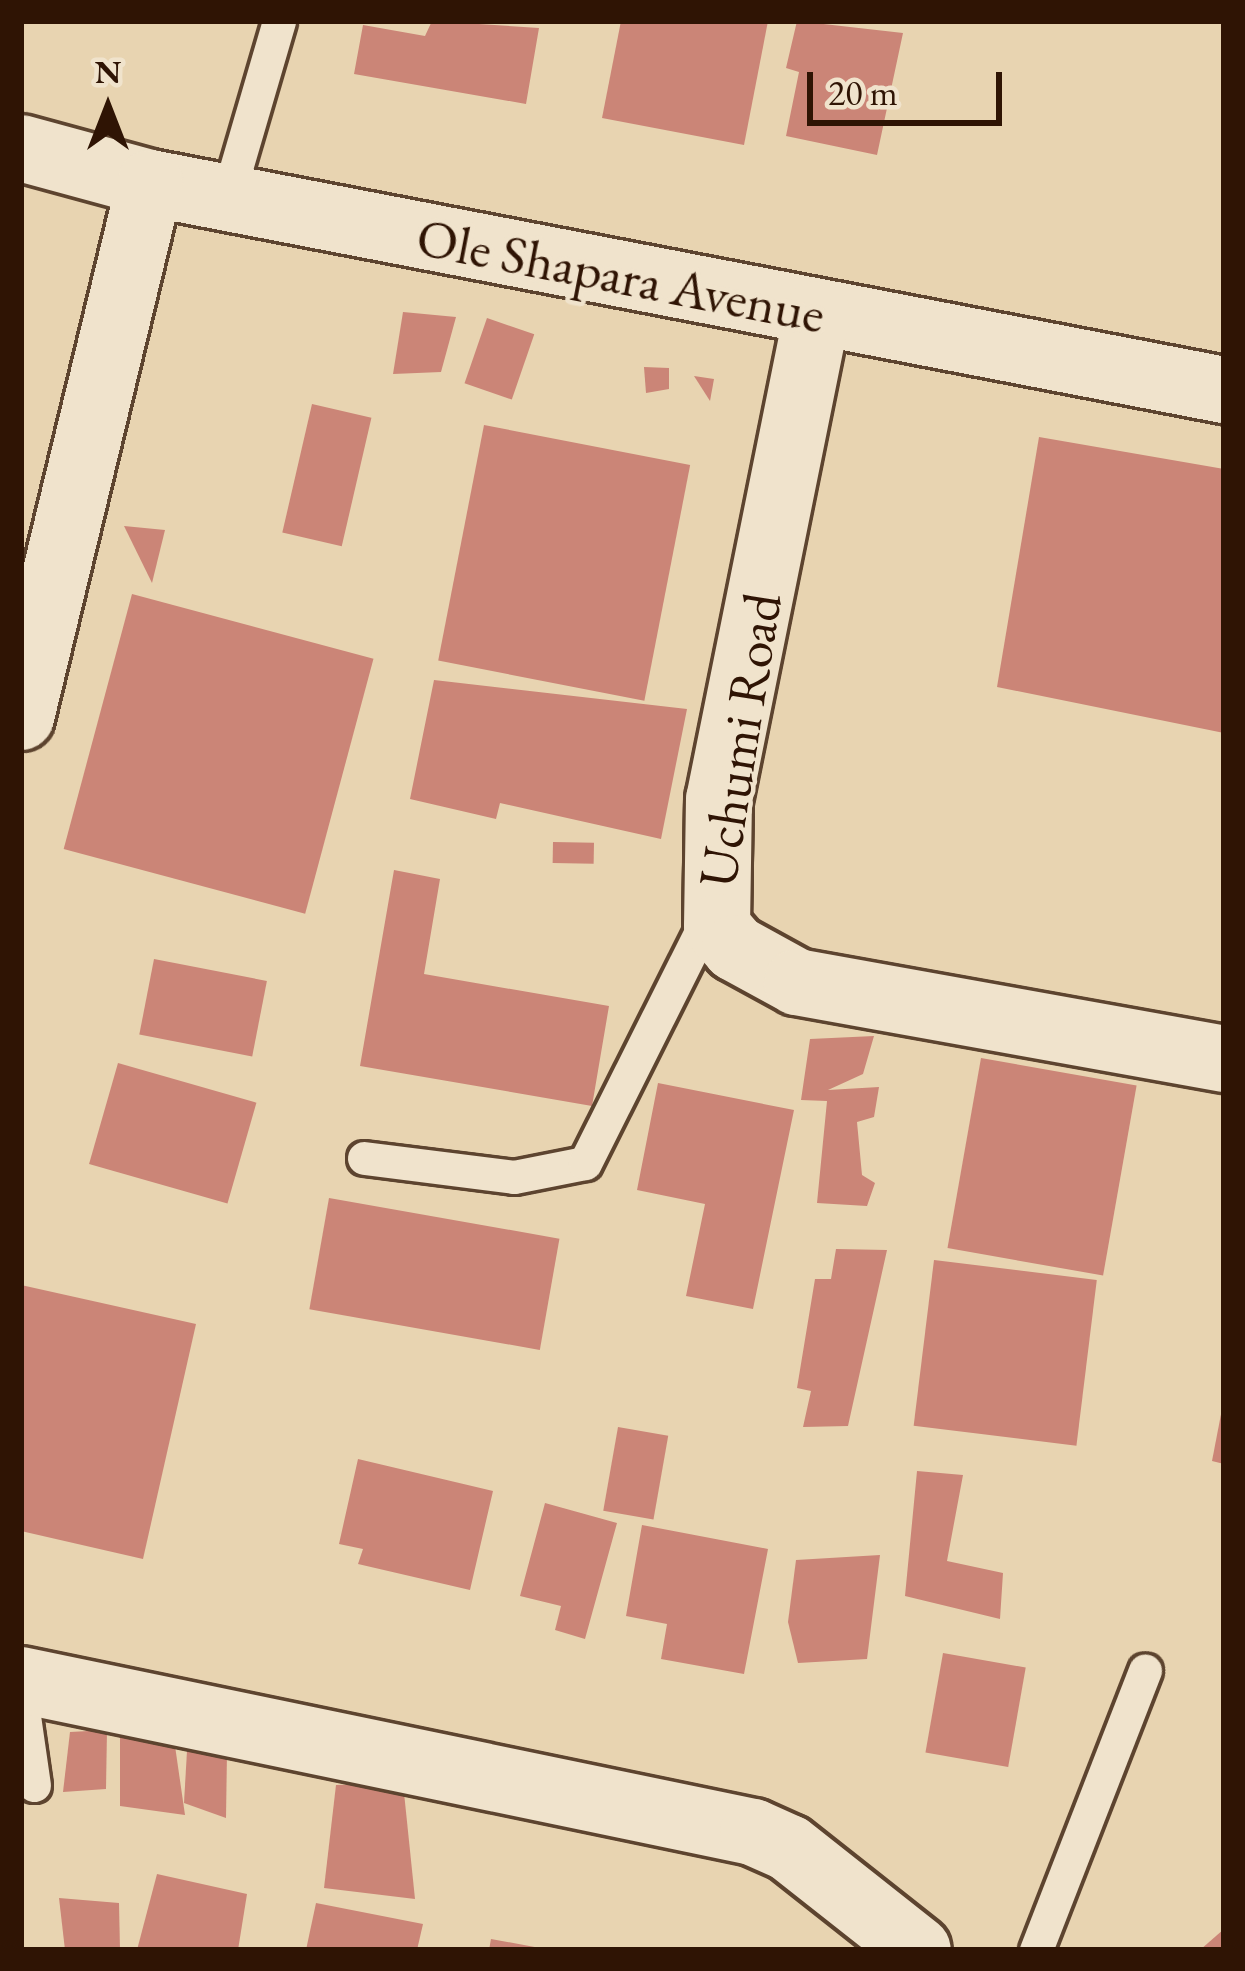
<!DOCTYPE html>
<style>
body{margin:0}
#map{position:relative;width:1245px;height:1971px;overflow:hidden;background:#e8d4b1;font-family:"EB Garamond",serif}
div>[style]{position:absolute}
.building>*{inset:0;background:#cb8577;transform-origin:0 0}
.roads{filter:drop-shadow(3px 0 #5d442f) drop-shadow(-3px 0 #5d442f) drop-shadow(0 3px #5d442f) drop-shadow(0 -3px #5d442f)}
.lane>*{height:33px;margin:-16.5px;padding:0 16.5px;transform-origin:16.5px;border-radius:16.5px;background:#f0e3cc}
.street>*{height:66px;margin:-33px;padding:0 33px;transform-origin:33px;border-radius:33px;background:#f0e3cc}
span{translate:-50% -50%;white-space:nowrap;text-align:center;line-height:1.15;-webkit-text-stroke:9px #f0e3cc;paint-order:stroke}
.street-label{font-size:54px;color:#2f1404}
.frame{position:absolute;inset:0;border:24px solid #2f1404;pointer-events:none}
.north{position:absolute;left:48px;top:48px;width:120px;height:120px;-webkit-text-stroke:9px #f0e3cc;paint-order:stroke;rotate:0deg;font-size:33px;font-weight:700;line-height:48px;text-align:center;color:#2f1404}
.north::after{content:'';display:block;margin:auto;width:42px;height:54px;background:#2f1404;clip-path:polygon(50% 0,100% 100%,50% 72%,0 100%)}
.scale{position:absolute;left:807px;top:72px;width:195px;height:54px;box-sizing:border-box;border:6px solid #2f1404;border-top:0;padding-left:15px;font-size:36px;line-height:42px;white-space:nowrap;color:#2f1404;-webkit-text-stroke:9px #f0e3cc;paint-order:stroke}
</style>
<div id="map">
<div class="building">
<div style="clip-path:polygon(432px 21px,539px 28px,526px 104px,354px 74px,363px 25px,425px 36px)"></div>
<div style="clip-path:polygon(621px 21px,768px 21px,744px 145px,602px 118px)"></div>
<div style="clip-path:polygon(797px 21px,903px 33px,877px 155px,786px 136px,799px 72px,786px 68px)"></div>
<div style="clip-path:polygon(403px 312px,456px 317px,441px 372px,393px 374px)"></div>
<div style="left:487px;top:318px;width:50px;height:69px;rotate:19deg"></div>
<div style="clip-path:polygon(644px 367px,669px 368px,669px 389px,646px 393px)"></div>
<div style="clip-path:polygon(694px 376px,714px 379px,710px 401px)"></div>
<div style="left:312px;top:404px;width:61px;height:132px;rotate:13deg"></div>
<div style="left:484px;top:425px;width:210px;height:240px;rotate:11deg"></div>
<div style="clip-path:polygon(1039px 437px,1224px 469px,1224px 733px,997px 687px)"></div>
<div style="clip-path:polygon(124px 526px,165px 530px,152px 583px)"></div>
<div style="left:132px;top:594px;width:250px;height:264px;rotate:15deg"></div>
<div style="clip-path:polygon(434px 680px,687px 709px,661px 839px,500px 803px,496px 819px,410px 799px)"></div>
<div style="left:553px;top:842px;width:41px;height:21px;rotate:1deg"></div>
<div style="clip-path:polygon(394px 870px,440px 879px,424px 974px,609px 1006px,592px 1106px,360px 1066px)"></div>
<div style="left:154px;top:959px;width:115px;height:77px;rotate:11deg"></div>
<div style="clip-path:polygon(874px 1036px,863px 1074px,828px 1090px,879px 1087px,874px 1117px,857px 1122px,862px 1175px,875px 1183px,867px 1206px,817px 1203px,827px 1101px,801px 1100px,810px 1039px)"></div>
<div style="left:981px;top:1058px;width:158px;height:193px;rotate:10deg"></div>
<div style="left:118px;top:1063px;width:144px;height:105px;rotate:16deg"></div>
<div style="clip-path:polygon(658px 1083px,794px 1110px,753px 1309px,686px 1296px,705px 1204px,637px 1190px)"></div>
<div style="left:329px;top:1198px;width:234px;height:113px;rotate:10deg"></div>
<div style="clip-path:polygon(836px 1249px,887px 1250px,848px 1426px,803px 1427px,811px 1391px,797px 1388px,815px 1279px,831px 1279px)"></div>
<div style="left:934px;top:1260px;width:164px;height:167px;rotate:7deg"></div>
<div style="clip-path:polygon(21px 1285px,196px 1324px,143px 1559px,21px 1531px)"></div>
<div style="clip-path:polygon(1222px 1409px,1224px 1409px,1224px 1464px,1212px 1461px)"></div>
<div style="left:618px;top:1427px;width:51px;height:85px;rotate:10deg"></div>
<div style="clip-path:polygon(358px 1459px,493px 1491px,470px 1590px,358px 1564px,363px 1549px,339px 1544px)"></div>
<div style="clip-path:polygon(917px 1471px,963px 1475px,947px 1561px,1003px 1573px,1000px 1619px,905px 1596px)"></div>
<div style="clip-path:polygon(545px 1503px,617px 1523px,585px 1639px,555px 1630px,561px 1606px,520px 1596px)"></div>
<div style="clip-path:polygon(642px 1525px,768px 1549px,744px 1674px,661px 1659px,667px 1624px,626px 1616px)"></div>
<div style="clip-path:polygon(880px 1555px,867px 1659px,798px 1663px,788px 1622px,796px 1560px)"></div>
<div style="left:943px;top:1653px;width:84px;height:101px;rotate:10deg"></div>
<div style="clip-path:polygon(107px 1730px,106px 1789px,63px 1792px,70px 1732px)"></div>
<div style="clip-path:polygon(120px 1734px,174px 1739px,185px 1815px,120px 1806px)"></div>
<div style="clip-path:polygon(187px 1751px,227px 1752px,226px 1818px,184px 1803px)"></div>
<div style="clip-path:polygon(403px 1783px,415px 1899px,324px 1888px,336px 1785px)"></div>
<div style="clip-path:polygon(157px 1874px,247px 1894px,238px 1950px,137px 1950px)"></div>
<div style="clip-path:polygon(59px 1898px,119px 1903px,120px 1950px,65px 1950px)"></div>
<div style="clip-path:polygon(316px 1903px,423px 1924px,417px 1950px,306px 1950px)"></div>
<div style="clip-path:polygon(1224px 1929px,1224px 1950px,1200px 1950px)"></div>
<div style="clip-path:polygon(491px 1939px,540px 1948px,539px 1950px,489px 1950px)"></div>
</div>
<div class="roads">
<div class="lane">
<div style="left:227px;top:199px;width:185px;rotate:-73.7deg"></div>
<div style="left:364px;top:1158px;width:151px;rotate:7.2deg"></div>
<div style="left:514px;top:1177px;width:72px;rotate:-11.2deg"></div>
<div style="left:585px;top:1163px;width:284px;rotate:-63.4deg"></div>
<div style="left:21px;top:1695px;width:91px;rotate:81.8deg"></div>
<div style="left:1036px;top:1950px;width:300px;rotate:-68.7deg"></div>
</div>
<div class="street">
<div style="left:21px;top:148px;width:134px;rotate:15.2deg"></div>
<div style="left:150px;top:183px;width:1094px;rotate:10.91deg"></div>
<div style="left:817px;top:314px;width:495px;rotate:101.4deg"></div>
<div style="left:719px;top:799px;width:128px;rotate:90.9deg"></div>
<div style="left:717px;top:927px;width:28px;rotate:49deg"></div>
<div style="left:735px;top:948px;width:71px;rotate:28.7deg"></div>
<div style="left:797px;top:982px;width:434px;rotate:10.2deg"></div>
<div style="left:21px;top:717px;width:549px;rotate:-76.42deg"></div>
<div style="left:21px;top:1680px;width:748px;rotate:11.73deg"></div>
<div style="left:753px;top:1832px;width:39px;rotate:24deg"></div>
<div style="left:789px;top:1848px;width:164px;rotate:38.3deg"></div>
</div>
</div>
<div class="street-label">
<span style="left:621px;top:275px;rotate:11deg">Ole Shapara Avenue</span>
<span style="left:739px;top:740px;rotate:-81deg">Uchumi Road</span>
</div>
<div class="frame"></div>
<div class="north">N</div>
<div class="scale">20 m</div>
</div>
